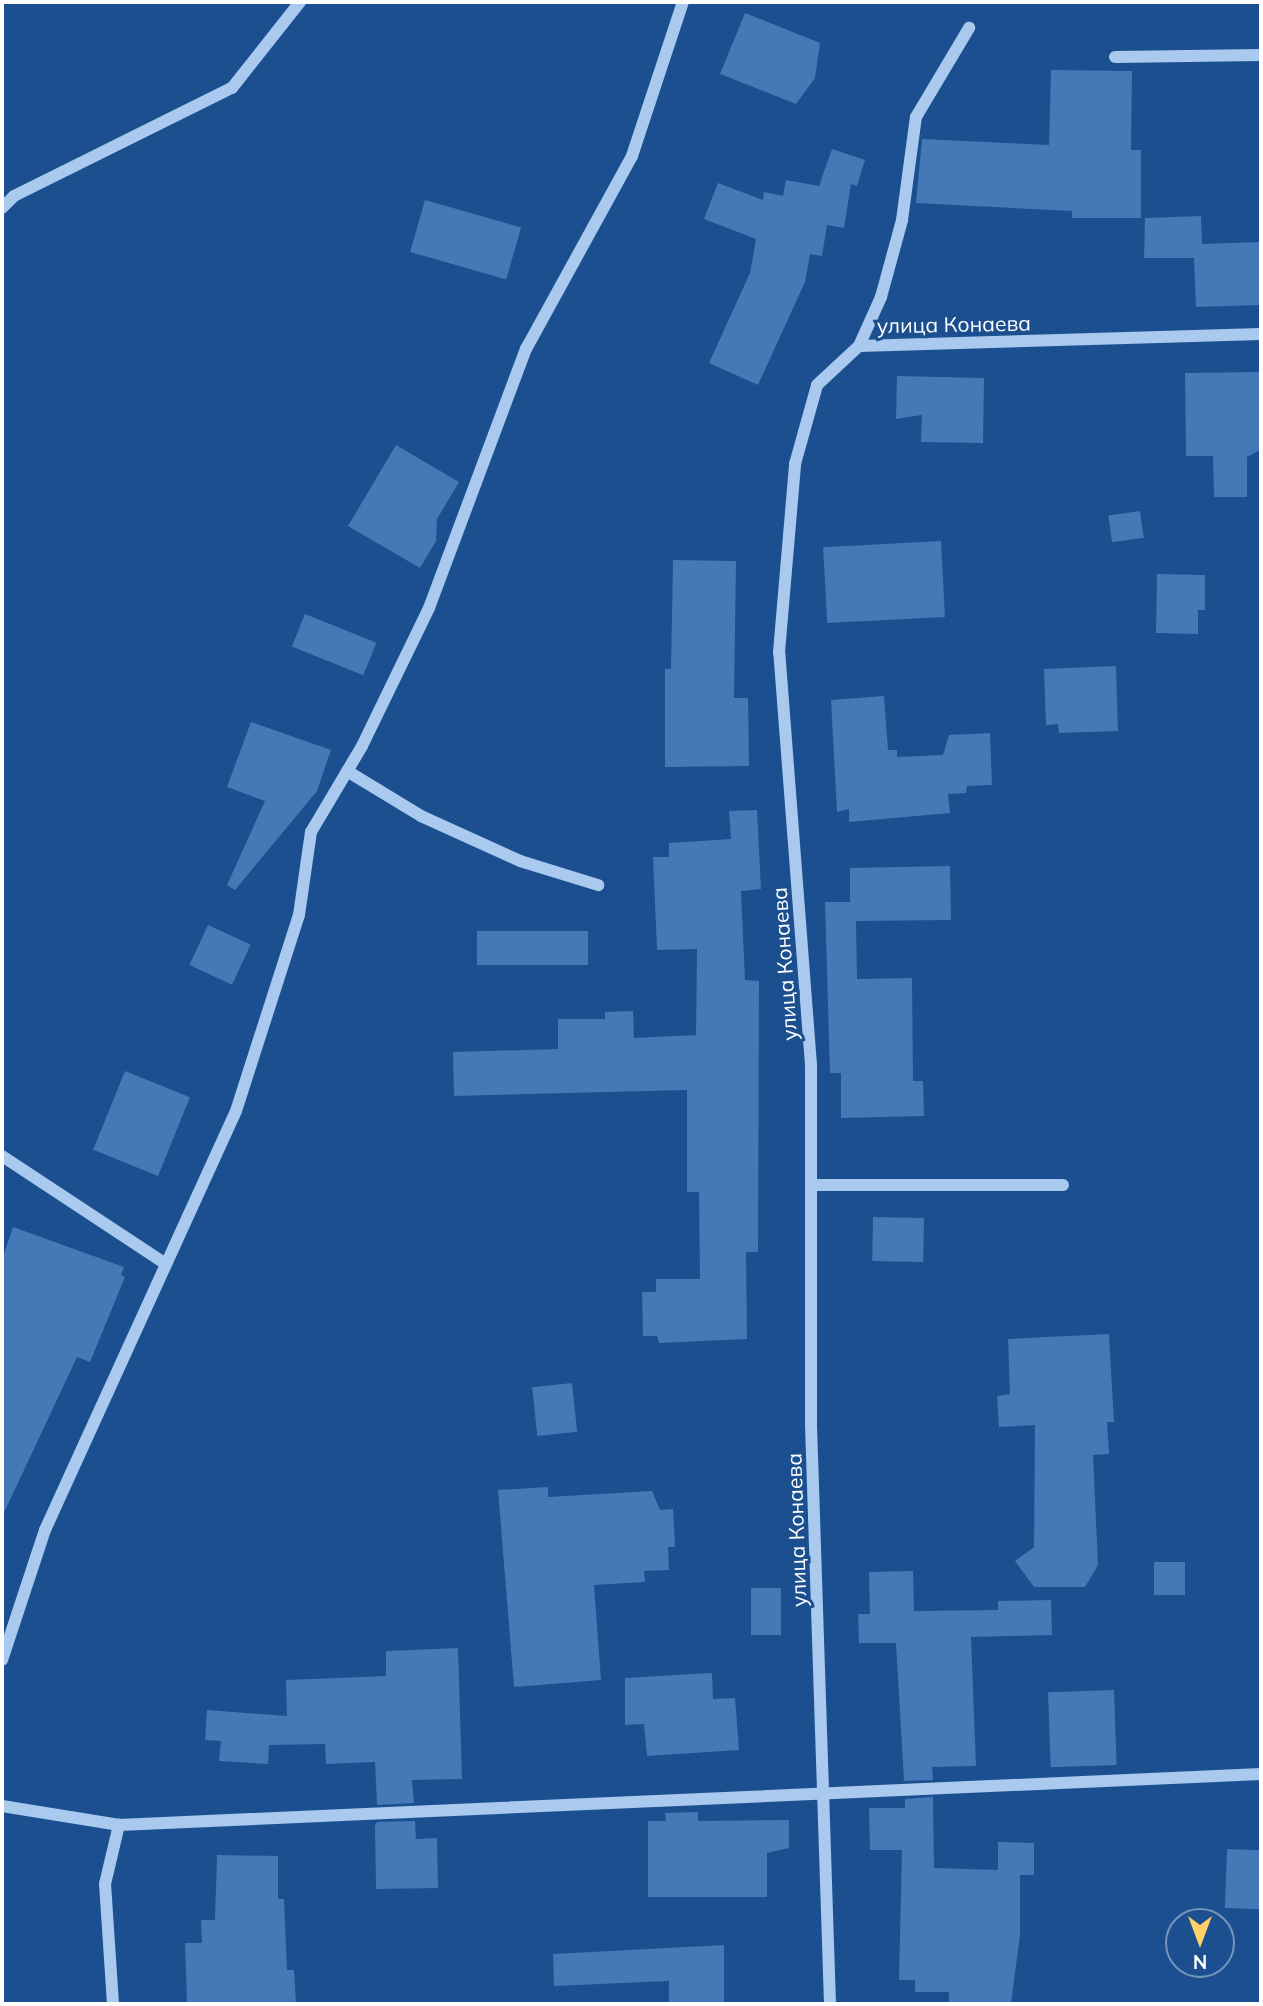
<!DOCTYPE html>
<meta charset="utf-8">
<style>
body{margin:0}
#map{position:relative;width:1263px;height:2006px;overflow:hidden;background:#1b4f8f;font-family:Mulish,sans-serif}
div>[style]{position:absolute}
.building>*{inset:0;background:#4478b7;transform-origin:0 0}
.minor>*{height:12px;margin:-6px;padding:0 6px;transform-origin:6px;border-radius:6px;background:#a9c9ee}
span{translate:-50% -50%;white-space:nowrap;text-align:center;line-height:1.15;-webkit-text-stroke:6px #1b4f8f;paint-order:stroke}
.street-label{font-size:21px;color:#fff}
.frame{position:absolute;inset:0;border:4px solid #fff;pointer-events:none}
.north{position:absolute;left:1165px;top:1908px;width:70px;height:70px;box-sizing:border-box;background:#1b4f8f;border:2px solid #7695bc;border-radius:50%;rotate:180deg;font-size:19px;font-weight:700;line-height:28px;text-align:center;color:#fff}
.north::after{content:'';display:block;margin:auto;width:24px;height:32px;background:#ffd166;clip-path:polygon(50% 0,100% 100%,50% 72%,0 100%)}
</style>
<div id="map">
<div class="building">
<div style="clip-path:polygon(745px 13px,820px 43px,815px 78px,796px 104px,720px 74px)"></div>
<div style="clip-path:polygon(1051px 70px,1132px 71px,1131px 150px,1141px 150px,1141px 218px,1072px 218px,1072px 211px,916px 203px,922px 139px,1049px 145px)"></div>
<div style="clip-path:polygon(832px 149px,865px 160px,857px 186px,851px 184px,844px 228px,827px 225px,822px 256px,810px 254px,805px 282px,758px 385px,709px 363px,750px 273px,756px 239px,704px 219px,718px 183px,763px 200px,764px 192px,783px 196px,786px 180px,819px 186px)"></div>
<div style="left:425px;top:200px;width:100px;height:54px;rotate:16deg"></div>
<div style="clip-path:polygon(1201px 216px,1202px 244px,1261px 242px,1261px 305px,1196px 307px,1194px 258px,1144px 258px,1145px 218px)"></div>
<div style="clip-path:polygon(1259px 372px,1260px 450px,1247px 457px,1247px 497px,1214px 497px,1213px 456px,1186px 456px,1185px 373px)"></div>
<div style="clip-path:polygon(897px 376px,984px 378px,983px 443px,921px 442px,922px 415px,896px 419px)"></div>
<div style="clip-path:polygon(396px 445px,459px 482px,437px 519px,436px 541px,420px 568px,348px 526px)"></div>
<div style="left:1140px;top:511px;width:27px;height:32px;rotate:82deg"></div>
<div style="left:941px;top:541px;width:76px;height:118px;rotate:87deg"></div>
<div style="clip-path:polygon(673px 560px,736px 561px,734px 698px,748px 698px,749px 766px,665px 767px,665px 669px,671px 669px)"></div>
<div style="clip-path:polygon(1157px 574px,1205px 575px,1205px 610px,1198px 610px,1198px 634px,1156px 633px)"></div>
<div style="left:305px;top:614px;width:77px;height:35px;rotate:22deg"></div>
<div style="clip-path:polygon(1116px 666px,1118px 731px,1059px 733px,1058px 724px,1046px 725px,1044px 669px)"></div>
<div style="clip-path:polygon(884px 696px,888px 750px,897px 750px,897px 757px,943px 755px,949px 735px,990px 733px,992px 785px,967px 786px,966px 793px,948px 794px,950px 813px,849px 822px,849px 809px,837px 812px,831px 700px)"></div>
<div style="clip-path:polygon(251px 722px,331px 750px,317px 791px,235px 890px,227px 885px,265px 801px,227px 787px)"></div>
<div style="clip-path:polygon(757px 810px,761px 889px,741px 891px,745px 980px,759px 981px,758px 1252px,746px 1252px,747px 1339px,659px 1343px,657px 1336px,643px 1336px,642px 1292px,656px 1292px,656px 1279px,700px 1279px,699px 1192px,687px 1192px,687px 1090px,454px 1096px,453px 1052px,558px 1049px,558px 1019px,605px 1019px,605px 1012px,633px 1011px,634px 1038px,696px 1035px,697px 949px,657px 950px,653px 857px,669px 857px,669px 843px,731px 839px,729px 811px)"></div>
<div style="clip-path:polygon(950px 866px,951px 920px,856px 921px,857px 979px,912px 978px,913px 1081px,923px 1081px,924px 1116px,841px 1118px,841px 1073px,830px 1073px,825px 902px,850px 902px,850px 868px)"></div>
<div style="left:208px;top:925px;width:47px;height:44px;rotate:25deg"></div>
<div style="left:588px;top:931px;width:34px;height:111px;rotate:90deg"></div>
<div style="left:125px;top:1071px;width:70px;height:85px;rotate:22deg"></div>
<div style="left:873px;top:1217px;width:51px;height:44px;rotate:1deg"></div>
<div style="clip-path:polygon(13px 1227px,124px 1267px,121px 1275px,125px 1277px,90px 1362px,77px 1357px,2px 1517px,2px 1260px)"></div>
<div style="clip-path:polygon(1109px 1334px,1114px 1422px,1107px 1422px,1109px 1454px,1093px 1455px,1098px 1565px,1085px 1587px,1034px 1587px,1015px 1561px,1034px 1547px,1035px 1425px,999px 1427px,997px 1396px,1010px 1394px,1008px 1339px)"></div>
<div style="left:572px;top:1383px;width:49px;height:40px;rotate:84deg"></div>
<div style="clip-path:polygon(548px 1487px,548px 1497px,652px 1491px,660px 1510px,673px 1509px,675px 1547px,668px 1547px,669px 1570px,644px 1571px,645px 1582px,594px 1585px,601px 1680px,514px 1687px,498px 1490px)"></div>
<div style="left:1185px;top:1562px;width:33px;height:31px;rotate:90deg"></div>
<div style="clip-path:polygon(913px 1571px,914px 1611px,998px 1610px,998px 1601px,1051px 1600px,1052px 1635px,971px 1637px,976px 1766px,932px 1767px,933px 1780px,904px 1781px,896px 1643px,859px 1643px,858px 1614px,870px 1614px,869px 1572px)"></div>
<div style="left:751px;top:1588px;width:30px;height:47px"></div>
<div style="clip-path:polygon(458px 1648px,462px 1779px,412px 1780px,414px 1803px,377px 1805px,375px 1762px,326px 1764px,325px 1744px,269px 1745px,268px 1764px,219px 1761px,221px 1741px,205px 1740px,207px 1710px,287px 1716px,286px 1680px,386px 1676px,386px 1651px)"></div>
<div style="clip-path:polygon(712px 1673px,713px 1699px,735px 1698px,739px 1750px,647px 1756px,644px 1724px,625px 1725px,625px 1678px)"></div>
<div style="left:1114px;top:1690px;width:75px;height:66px;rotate:88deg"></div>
<div style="clip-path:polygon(933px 1797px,934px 1868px,998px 1870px,998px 1842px,1034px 1843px,1034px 1875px,1020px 1875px,1020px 1935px,1011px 2004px,949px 2004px,949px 1992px,915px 1992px,915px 1980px,899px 1980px,902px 1850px,870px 1850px,869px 1808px,905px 1808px,905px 1799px)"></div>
<div style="clip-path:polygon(698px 1812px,698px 1821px,789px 1820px,789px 1848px,767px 1853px,767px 1897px,648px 1897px,648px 1821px,666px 1821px,665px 1813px)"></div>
<div style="clip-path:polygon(415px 1821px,416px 1839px,437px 1838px,438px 1888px,376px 1889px,375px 1826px,377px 1822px)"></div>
<div style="left:1227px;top:1849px;width:34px;height:59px;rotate:2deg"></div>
<div style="clip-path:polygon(217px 1855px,278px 1856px,278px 1899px,284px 1899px,287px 1970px,294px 1970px,296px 2004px,187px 2004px,185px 1943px,202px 1943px,201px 1920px,215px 1920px)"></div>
<div style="clip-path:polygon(724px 1945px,724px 2004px,669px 2004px,669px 1981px,554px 1986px,553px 1954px)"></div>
</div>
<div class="minor">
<div style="left:1115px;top:57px;width:146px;rotate:-0.8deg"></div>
<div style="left:2px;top:208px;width:17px;rotate:-45deg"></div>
<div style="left:14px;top:196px;width:243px;rotate:-26.4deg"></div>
<div style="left:232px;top:88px;width:110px;rotate:-51.7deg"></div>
<div style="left:859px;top:346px;width:54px;rotate:-65.8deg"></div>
<div style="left:881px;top:297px;width:80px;rotate:-74.7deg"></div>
<div style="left:902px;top:220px;width:104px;rotate:-82.3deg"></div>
<div style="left:916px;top:117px;width:104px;rotate:-59.2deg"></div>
<div style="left:347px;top:771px;width:87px;rotate:31.3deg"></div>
<div style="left:421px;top:816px;width:109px;rotate:24.4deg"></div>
<div style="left:520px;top:861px;width:82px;rotate:17.1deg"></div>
<div style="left:2px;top:1156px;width:194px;rotate:33.4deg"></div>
<div style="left:812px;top:1185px;width:251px"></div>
<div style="left:2px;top:1660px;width:137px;rotate:-71.7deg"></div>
<div style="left:45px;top:1530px;width:460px;rotate:-65.5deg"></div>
<div style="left:236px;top:1111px;width:206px;rotate:-72.2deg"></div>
<div style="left:299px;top:915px;width:84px;rotate:-81.8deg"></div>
<div style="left:311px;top:832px;width:100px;rotate:-59.3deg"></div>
<div style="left:362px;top:746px;width:153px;rotate:-64.1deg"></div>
<div style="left:429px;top:608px;width:277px;rotate:-69.5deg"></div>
<div style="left:526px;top:349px;width:220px;rotate:-61.2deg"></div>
<div style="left:632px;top:156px;width:162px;rotate:-71.7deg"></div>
<div style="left:2px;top:1806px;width:119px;rotate:9.2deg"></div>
<div style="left:119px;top:1825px;width:1143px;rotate:-2.56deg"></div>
<div style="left:113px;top:2004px;width:120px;rotate:-93.8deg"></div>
<div style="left:105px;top:1884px;width:61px;rotate:-76.7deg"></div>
<div style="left:830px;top:2004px;width:580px;rotate:-91.88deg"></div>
<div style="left:811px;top:1424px;width:359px;rotate:-90deg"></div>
<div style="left:811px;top:1065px;width:414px;rotate:-94.4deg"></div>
<div style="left:779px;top:652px;width:189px;rotate:-85.1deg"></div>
<div style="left:795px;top:464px;width:82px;rotate:-74.4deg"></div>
<div style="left:817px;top:385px;width:57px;rotate:-42.9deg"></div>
<div style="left:859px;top:346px;width:402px;rotate:-1.7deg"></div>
</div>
<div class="street-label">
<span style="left:954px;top:324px;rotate:-1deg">улица Конаева</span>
<span style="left:784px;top:964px;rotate:-94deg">улица Конаева</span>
<span style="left:796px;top:1530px;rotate:-92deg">улица Конаева</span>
</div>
<div class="frame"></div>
<div class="north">N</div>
</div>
